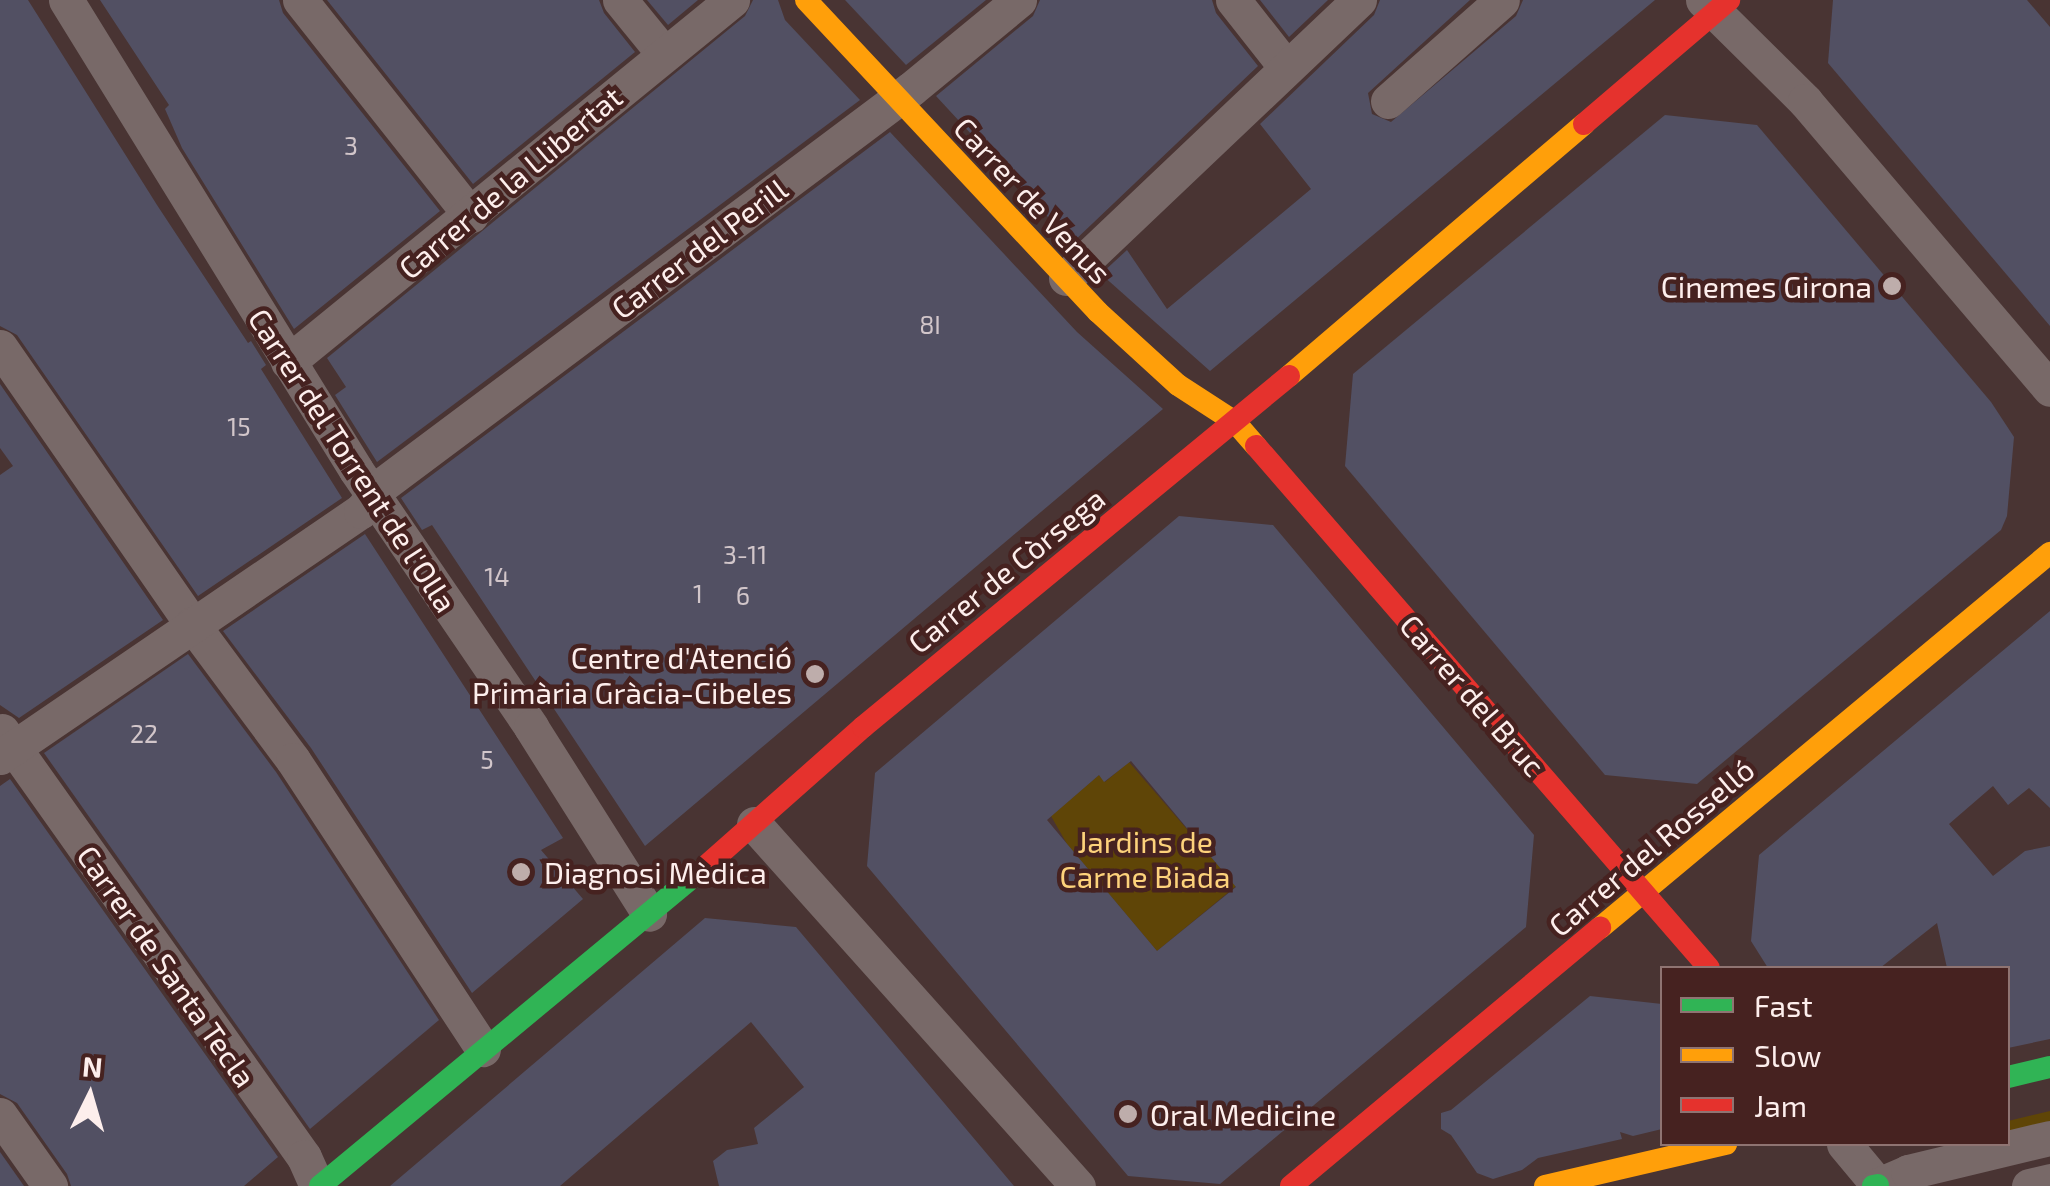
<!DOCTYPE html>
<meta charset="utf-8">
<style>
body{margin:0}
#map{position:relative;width:2050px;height:1186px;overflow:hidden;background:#493433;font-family:"Exo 2",sans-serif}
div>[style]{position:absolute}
.green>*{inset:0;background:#5f4507}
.building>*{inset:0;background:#525063}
.street>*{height:35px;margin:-17.5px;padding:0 17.5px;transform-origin:17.5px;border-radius:17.5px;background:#786968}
.fast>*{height:22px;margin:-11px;padding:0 11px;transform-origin:11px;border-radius:11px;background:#30b455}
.slow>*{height:22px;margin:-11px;padding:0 11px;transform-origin:11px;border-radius:11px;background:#ff9f0a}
.jam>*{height:22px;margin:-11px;padding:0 11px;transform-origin:11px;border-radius:11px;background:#e5322d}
.dots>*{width:28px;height:28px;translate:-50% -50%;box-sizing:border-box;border:5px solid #462220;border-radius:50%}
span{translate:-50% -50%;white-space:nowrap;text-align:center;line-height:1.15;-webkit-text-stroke:9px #462220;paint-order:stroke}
.number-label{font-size:25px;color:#d2c6ca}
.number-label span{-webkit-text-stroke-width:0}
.street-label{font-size:30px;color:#fdeeec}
.poi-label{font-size:30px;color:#fdeeec}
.right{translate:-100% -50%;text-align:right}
.left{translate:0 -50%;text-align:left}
.park-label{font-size:30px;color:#fdd27b}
.legend{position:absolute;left:1660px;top:966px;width:350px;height:180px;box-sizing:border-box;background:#462220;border:2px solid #8f7472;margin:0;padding:12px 18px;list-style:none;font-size:30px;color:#fdeeec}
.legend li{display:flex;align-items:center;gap:20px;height:50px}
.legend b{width:50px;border:2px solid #8f7472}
.north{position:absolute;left:40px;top:1046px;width:100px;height:100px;-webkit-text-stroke:8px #462220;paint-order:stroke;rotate:5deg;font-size:28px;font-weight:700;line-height:40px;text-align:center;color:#fdeeec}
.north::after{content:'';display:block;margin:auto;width:35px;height:45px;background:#fdeeec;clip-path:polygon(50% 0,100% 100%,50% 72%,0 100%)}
</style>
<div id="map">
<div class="green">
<div style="clip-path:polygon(1129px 762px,1236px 886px,1157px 951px,1067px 844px,1051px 816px,1099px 775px,1105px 782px)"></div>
<div style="clip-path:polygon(2050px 1111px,2050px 1126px,2008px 1136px,2008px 1121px)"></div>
</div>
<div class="building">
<div style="clip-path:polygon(0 0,28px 0,157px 205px,248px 343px,251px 341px,266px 365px,261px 369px,342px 498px,198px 596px,17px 335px,0 326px)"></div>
<div style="clip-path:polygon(100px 0,279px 0,283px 13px,440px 211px,294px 329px,182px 148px,165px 109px,169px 105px)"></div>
<div style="clip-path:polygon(327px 0,599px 0,604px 13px,635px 52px,473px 184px)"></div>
<div style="clip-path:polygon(647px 0,698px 0,668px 25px)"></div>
<div style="clip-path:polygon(753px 0,778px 0,785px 20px,860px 100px,377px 462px,335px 395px,346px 387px,327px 358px,745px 16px)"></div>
<div style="clip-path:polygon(845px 0,986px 0,906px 65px)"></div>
<div style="clip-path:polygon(1040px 0,1212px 0,1216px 13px,1258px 66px,1072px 243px,936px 96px,1033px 16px)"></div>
<div style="clip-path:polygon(1260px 0,1328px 0,1289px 37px)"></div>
<div style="clip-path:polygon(1380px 0,1470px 0,1368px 93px,1372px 114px,1391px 122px,1516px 16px,1523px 0,1655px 0,1210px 371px,1101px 274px,1127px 250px,1167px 309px,1311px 189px,1260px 124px,1374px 15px)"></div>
<div style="clip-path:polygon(1833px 0,2027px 0,2050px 27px,2050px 326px,1828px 63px)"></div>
<div style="clip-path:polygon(1665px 115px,1757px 125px,1991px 402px,2014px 437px,2007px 516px,2001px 530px,1697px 784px,1605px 775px,1345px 466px,1353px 374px)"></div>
<div style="clip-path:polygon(890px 132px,1077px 332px,1163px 409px,645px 846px,432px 525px,422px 530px,401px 498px)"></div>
<div style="clip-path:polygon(0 384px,163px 620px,19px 718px,0 705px,0 475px,13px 466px,0 448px)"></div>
<div style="clip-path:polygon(evenodd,1179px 516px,1273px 525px,1534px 835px,1526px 927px,1220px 1184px,1128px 1176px,867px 866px,875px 773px,1179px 516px,1131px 761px,1236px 887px,1157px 951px,1047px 820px,1099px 775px,1104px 782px,1131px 761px)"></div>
<div style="clip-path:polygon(365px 534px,563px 838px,541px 850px,583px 899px,472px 993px,311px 748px,223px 631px)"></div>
<div style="clip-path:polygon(2050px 611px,2050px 808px,2029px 788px,2008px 805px,1993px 786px,1949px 824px,1993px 876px,2025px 851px,2050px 846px,2050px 1039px,2008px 1048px,2008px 968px,1947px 968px,1937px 923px,1880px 968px,1768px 968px,1751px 941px,1759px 855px)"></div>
<div style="clip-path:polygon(188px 654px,276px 772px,439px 1020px,310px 1129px,44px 753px)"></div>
<div style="clip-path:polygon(10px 779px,278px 1157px,244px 1186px,71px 1186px,67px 1174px,17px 1103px,0 1094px,0 786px)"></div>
<div style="clip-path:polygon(705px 918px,796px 927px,1014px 1186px,719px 1186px,713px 1161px,727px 1150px,758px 1144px,754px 1128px,804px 1087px,751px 1022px,560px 1186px,390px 1186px)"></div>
<div style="clip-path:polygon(1590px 996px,1662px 1004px,1662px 1129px,1633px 1136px,1620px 1132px,1622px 1139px,1538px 1158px,1522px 1170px,1493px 1179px,1477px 1173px,1451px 1135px,1441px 1129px,1441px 1113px,1451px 1110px)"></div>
<div style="clip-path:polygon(0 1152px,24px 1186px,0 1186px)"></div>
</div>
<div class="street">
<div style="left:66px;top:0;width:552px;rotate:58.32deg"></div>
<div style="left:356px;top:470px;width:311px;rotate:55.7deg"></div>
<div style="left:531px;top:727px;width:221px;rotate:57.7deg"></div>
<div style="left:300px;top:0;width:275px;rotate:51.6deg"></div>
<div style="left:620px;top:0;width:70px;rotate:50.8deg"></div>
<div style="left:1233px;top:0;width:84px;rotate:51.8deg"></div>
<div style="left:1703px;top:0;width:144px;rotate:44.7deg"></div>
<div style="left:1805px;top:101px;width:378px;rotate:49.6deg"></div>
<div style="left:1388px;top:101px;width:152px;rotate:-41.5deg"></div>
<div style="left:1066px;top:278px;width:404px;rotate:-43.5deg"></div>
<div style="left:0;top:347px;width:337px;rotate:55.3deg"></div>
<div style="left:192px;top:624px;width:169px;rotate:53.4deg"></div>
<div style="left:293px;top:760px;width:346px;rotate:56.7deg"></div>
<div style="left:288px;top:362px;width:573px;rotate:-39.19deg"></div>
<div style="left:2px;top:731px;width:522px;rotate:54.67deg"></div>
<div style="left:304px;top:1157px;width:32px;rotate:66deg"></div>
<div style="left:0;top:757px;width:437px;rotate:-34.3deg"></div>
<div style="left:361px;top:511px;width:33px;rotate:-51deg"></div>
<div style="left:382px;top:485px;width:661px;rotate:-36.82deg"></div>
<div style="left:911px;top:89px;width:140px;rotate:-39.5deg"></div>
<div style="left:754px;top:824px;width:486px;rotate:48.2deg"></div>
<div style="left:0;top:1115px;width:87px;rotate:54.8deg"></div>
<div style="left:1844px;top:1144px;width:55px;rotate:50.2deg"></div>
<div style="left:1878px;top:1185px;width:33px;rotate:-23deg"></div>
<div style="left:1908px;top:1172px;width:146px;rotate:-13.5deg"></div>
<div style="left:2029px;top:1186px;width:22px;rotate:-13deg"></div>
</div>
<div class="fast">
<div style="left:2008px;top:1077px;width:43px;rotate:-13.4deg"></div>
<div style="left:320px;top:1186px;width:501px;rotate:-39.66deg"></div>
<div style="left:1873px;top:1186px;width:5px;rotate:-11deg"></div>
</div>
<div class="slow">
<div style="left:806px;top:0;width:427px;rotate:46.9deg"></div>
<div style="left:1098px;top:312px;width:108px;rotate:42.4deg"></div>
<div style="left:1178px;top:385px;width:68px;rotate:33deg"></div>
<div style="left:1235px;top:422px;width:32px;rotate:49deg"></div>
<div style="left:1289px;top:376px;width:388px;rotate:-40.5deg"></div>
<div style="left:1600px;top:928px;width:586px;rotate:-39.81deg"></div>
<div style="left:1545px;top:1186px;width:186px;rotate:-13.1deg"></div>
</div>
<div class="jam">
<div style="left:1584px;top:124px;width:191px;rotate:-40.5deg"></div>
<div style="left:1256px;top:446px;width:691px;rotate:49.05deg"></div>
<div style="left:706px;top:866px;width:210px;rotate:-41.5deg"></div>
<div style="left:863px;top:727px;width:552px;rotate:-39.49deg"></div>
<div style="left:1291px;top:1186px;width:403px;rotate:-39.9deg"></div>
</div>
<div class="dots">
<div style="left:1892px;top:286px;background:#beadab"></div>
<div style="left:815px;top:674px;background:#beadab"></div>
<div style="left:521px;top:872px;background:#beadab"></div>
<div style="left:1128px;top:1114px;background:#beadab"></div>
</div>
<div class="number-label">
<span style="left:351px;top:145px">3</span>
<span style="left:930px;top:324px">8I</span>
<span style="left:239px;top:426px">15</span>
<span style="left:745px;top:554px">3-11</span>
<span style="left:497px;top:576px">14</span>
<span style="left:698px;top:593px">1</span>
<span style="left:743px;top:595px">6</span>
<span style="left:144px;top:733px">22</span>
<span style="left:487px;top:759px">5</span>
</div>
<div class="street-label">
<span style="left:510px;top:182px;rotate:-40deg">Carrer de la Llibertat</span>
<span style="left:1033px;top:200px;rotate:47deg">Carrer de Venus</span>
<span style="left:699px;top:248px;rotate:-37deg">Carrer del Perill</span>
<span style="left:353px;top:460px;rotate:57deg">Carrer del Torrent de l'Olla</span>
<span style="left:1006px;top:570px;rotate:-39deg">Carrer de Còrsega</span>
<span style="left:1473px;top:695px;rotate:49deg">Carrer del Bruc</span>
<span style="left:1651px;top:847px;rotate:-40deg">Carrer del Rosselló</span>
<span style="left:167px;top:966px;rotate:55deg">Carrer de Santa Tecla</span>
</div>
<div class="poi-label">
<span class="right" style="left:1872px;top:286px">Cinemes Girona</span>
<span class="right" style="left:792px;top:674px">Centre d'Atenció<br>Primària Gràcia-Cibeles</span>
<span class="left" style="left:544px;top:872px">Diagnosi Mèdica</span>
<span class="left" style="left:1150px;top:1114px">Oral Medicine</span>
</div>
<div class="park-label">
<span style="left:1145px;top:858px">Jardins de<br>Carme Biada</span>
</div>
<ul class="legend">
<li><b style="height:12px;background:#30b455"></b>Fast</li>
<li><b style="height:12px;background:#ff9f0a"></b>Slow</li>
<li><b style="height:12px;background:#e5322d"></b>Jam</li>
</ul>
<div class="north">N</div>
</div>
